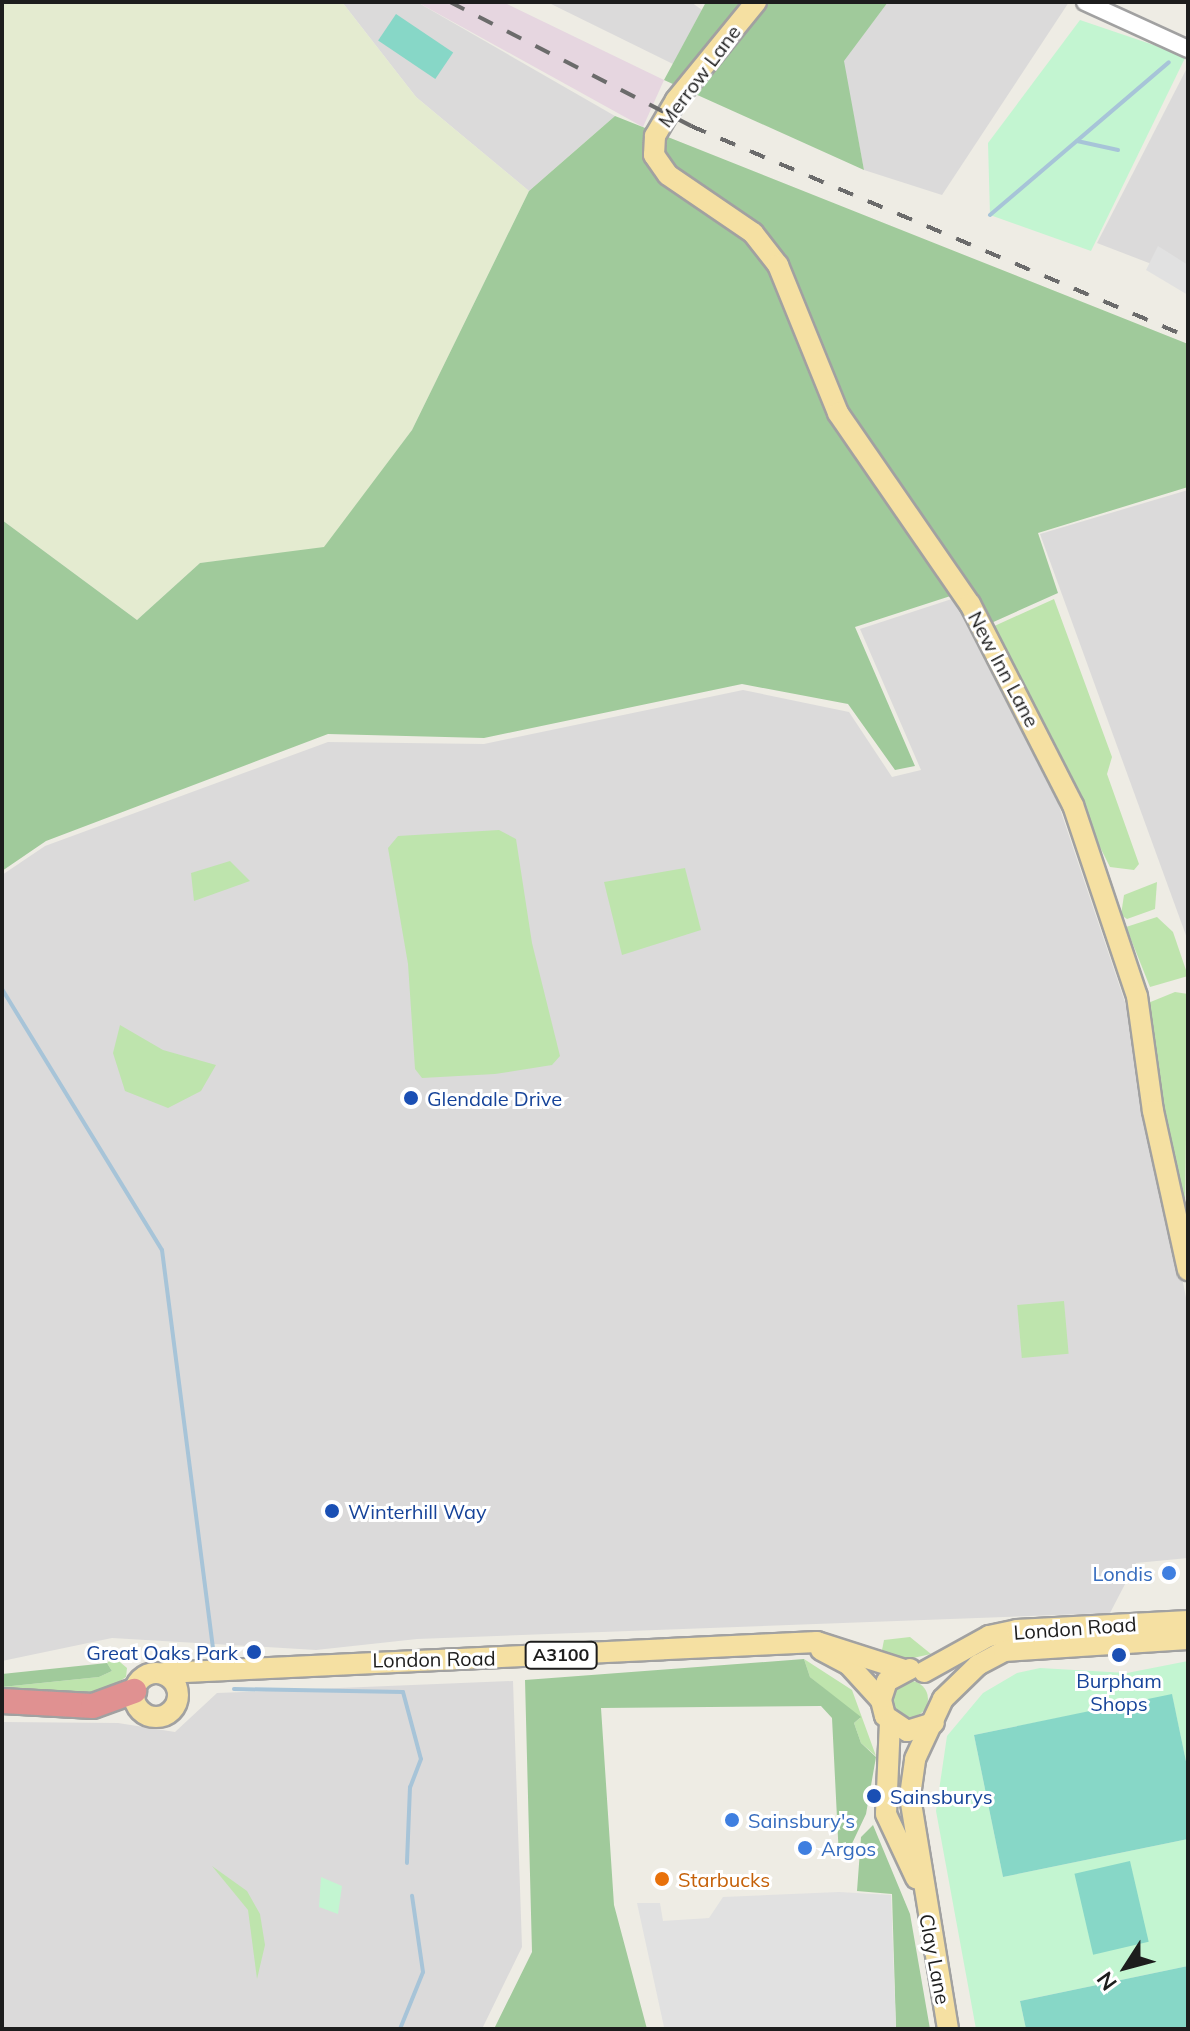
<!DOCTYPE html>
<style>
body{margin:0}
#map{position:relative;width:1190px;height:2031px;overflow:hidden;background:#eeece4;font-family:Mulish,sans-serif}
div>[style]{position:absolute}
.residential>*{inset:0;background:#dbdada}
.industrial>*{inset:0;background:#e6d6e0}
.farmland>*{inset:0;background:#e4ebd0}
.grass>*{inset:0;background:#bee4ad;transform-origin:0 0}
.round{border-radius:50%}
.forest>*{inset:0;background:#a0ca9b}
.park>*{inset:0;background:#c3f5d1}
.pitch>*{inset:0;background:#87d7c7;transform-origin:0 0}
.parking>*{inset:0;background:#e1e1e1}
.stream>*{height:4px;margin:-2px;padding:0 2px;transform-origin:2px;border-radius:2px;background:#a7c4d8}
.roads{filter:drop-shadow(2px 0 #a1a1a1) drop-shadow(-2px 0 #a1a1a1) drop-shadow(0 2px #a1a1a1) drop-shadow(0 -2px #a1a1a1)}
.minor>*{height:16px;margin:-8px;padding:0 8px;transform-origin:8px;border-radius:8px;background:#fff}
.major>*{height:20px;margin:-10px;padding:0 10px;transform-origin:10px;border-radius:10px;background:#f5e0a2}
.major>.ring{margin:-10px;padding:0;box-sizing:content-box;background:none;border:20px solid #f5e0a2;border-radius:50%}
.highway>*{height:24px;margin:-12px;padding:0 12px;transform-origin:12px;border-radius:12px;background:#e09191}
.rail>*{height:4px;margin-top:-2px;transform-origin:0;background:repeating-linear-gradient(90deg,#6b6b6b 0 16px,transparent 0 32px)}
.dots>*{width:22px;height:22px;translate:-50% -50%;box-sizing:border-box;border:4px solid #fff;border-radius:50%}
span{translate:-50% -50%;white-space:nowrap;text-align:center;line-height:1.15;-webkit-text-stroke:6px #fff;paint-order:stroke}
.shield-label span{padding:2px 6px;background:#fff;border:2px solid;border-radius:6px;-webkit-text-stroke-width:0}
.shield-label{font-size:18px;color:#1d1d1d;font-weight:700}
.street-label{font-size:20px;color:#1d1d1d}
.transit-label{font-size:20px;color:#164399}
.left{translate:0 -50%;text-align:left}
.right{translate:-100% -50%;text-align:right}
.shop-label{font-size:20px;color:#366cbe}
.food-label{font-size:20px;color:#c56008}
.frame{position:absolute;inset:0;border:4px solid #1d1d1d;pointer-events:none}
.north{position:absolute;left:1086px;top:1927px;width:80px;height:80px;-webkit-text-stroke:6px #fff;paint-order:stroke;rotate:234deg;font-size:22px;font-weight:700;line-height:32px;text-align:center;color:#1d1d1d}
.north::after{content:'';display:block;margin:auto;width:28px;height:36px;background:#1d1d1d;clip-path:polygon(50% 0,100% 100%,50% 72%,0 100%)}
</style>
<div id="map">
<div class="residential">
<div style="clip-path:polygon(342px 2px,417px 2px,615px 116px,529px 191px,416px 97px)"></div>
<div style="clip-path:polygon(547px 2px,691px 2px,702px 10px,673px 64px)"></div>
<div style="clip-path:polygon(888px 2px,1069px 2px,942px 195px,864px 170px,843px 61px)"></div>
<div style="clip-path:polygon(1188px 66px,1188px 278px,1097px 243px)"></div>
<div style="clip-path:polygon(1188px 490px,1188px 941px,1040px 534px)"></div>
<div style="clip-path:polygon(964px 595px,1053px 788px,1133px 1026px,1188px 1308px,1188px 1558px,1136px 1563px,1110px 1613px,417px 1639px,316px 1650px,112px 1638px,2px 1661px,2px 875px,45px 846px,328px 742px,484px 744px,743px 690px,849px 712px,892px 777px,921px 770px,860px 629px)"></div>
<div style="clip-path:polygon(513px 1681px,522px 1947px,482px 2029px,2px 2029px,2px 1722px,118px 1723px,175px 1732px,217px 1693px)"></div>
</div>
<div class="industrial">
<div style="clip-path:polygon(417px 2px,503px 2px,664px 80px,643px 127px)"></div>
</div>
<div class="farmland">
<div style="clip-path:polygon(2px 2px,342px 2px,416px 97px,529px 191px,412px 430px,324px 548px,200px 563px,137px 620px,2px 520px)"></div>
</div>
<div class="grass">
<div style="clip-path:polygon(1054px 599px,1112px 757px,1107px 774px,1139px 864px,1134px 870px,1110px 867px,990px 628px)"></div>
<div style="clip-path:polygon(499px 830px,516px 839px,532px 943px,560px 1056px,552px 1065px,495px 1074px,422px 1078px,415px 1069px,408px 964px,388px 848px,398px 836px)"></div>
<div style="clip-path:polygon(230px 861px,250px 881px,194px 901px,191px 873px)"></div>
<div style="clip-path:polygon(685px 868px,701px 930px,622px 955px,604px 882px)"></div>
<div style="clip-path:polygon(1157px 882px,1155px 909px,1127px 919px,1121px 915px,1124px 895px)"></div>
<div style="clip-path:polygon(1157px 917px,1173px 932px,1188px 976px,1150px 987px,1126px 927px)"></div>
<div style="clip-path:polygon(1175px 992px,1188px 994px,1185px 1205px,1177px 1198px,1167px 1160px,1148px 1003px)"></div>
<div style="clip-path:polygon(120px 1025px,163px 1050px,216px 1065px,201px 1091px,168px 1108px,125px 1091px,113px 1053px)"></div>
<div style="left:1064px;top:1301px;width:53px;height:47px;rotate:85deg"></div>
<div style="clip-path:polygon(910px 1637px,931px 1654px,904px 1660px,881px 1655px,884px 1640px)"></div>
<div style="clip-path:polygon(114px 1657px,127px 1668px,126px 1677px,97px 1696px,2px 1694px,2px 1687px,99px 1677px,112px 1671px,107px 1663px)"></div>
<div style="clip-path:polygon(804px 1659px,852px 1690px,876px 1756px,861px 1743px,854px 1723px,860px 1718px,810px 1677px)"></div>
<div class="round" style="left:892px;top:1681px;width:36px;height:36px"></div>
<div style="clip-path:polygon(212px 1866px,247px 1891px,260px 1914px,265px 1945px,257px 1979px,248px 1910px)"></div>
</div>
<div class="forest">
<div style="clip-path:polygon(706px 2px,888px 2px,844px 61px,864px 170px,664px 80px)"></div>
<div style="clip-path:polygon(615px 116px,1188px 344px,1188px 487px,1038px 533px,1058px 593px,989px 624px,969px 590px,855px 627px,915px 766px,895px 770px,848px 704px,742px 684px,484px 738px,328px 734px,46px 841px,2px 871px,2px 520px,137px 620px,200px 563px,324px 547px,412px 430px,529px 191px)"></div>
<div style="clip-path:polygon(804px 1659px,810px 1677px,861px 1717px,854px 1723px,861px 1743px,876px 1757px,866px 1814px,848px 1852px,839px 1858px,832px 1718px,821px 1706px,601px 1708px,614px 1905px,647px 2029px,494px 2029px,532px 1952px,525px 1680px)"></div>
<div style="clip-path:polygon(107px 1663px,112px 1671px,99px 1677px,2px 1687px,2px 1674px)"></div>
<div style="clip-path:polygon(873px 1825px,910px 1914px,930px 2029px,896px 2029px,892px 1894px,857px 1891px,861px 1837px)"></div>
</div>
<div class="park">
<div style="clip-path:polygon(1080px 20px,1186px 56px,1091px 251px,990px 215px,988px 143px)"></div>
<div style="clip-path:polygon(1188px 1661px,1188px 1771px,1172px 1695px,974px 1735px,1003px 1877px,1188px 1839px,1188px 1966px,1020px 2001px,1026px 2029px,976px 2029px,936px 1811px,947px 1736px,983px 1693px,1017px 1673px,1040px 1668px,1127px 1673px)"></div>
<div style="clip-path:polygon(321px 1877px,342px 1886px,338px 1914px,319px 1907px)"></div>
</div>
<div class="pitch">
<div style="left:396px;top:14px;width:69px;height:32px;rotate:34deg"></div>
<div style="clip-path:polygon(1172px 1694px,1188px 1771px,1188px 1839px,1003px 1877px,974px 1735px)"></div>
<div style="left:1130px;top:1861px;width:83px;height:57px;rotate:77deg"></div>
<div style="clip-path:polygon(1188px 1966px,1188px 2029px,1026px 2029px,1020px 2001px)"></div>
</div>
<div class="parking">
<div style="clip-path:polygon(1158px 246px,1188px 265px,1188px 295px,1146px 270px)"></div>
<div style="clip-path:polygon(839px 1892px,891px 1895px,896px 2029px,664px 2027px,637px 1903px,660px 1903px,663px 1921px,709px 1918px,723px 1897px)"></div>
</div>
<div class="stream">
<div style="left:1077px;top:141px;width:42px;rotate:12.4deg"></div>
<div style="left:990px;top:215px;width:235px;rotate:-40.5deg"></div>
<div style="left:2px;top:989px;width:306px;rotate:58.5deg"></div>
<div style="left:162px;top:1250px;width:407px;rotate:82.7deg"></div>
<div style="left:234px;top:1689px;width:169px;rotate:1deg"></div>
<div style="left:403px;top:1692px;width:69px;rotate:75deg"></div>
<div style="left:421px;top:1759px;width:30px;rotate:111deg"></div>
<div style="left:410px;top:1787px;width:76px;rotate:92.3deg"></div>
<div style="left:400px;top:2029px;width:61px;rotate:-68deg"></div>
<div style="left:423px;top:1972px;width:77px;rotate:-98.2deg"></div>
</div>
<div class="roads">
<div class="minor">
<div style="left:1085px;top:2px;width:113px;rotate:24.5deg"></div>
</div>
<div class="major">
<div style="left:756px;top:2px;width:127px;rotate:129.2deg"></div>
<div style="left:676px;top:100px;width:42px;rotate:120.3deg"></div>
<div style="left:655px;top:136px;width:19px;rotate:93deg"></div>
<div style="left:654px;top:155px;width:24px;rotate:55deg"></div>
<div style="left:668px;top:175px;width:103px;rotate:34.3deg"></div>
<div style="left:753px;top:233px;width:41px;rotate:52deg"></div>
<div style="left:778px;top:265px;width:160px;rotate:67.9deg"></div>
<div style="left:838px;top:413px;width:232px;rotate:55.4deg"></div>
<div style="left:970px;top:604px;width:226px;rotate:62.9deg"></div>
<div style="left:1073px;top:805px;width:201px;rotate:71.5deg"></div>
<div style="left:1137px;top:996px;width:116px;rotate:82.1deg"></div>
<div style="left:1153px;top:1111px;width:163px;rotate:77.6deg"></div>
<div style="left:821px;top:1650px;width:32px;rotate:28deg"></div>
<div style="left:849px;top:1665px;width:47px;rotate:47.6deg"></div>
<div style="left:910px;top:1669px;width:26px;rotate:152deg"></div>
<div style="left:887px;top:1681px;width:20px;rotate:108deg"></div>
<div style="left:881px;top:1700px;width:16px;rotate:76deg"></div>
<div style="left:885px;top:1716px;width:27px;rotate:34deg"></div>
<div style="left:907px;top:1731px;width:28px;rotate:-17deg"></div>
<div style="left:924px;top:1672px;width:74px;rotate:-29deg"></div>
<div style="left:989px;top:1636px;width:29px;rotate:-12deg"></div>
<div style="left:1017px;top:1630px;width:171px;rotate:-3deg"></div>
<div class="ring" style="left:134px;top:1673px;width:24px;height:24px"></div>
<div style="left:164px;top:1673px;width:654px;rotate:-2.72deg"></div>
<div style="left:817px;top:1642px;width:91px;rotate:17.8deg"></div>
<div style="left:890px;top:1722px;width:92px;rotate:92.5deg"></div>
<div style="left:886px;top:1814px;width:71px;rotate:64.9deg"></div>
<div style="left:948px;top:2029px;width:236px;rotate:-99.3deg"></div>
<div style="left:910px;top:1796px;width:37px;rotate:-82deg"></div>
<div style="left:915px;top:1759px;width:66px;rotate:-65deg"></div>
<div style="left:943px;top:1699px;width:49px;rotate:-44.2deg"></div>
<div style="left:978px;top:1665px;width:30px;rotate:-28deg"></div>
<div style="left:1004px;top:1651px;width:184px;rotate:-3.7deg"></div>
</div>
<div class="highway">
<div style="left:2px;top:1701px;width:91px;rotate:3.1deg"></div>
<div style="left:93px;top:1706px;width:44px;rotate:-20.1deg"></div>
</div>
</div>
<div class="rail">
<div style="left:450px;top:2px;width:271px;rotate:27.2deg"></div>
<div style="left:691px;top:126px;width:540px;rotate:23deg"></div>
</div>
<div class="dots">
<div style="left:411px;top:1098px;background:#1a4fb4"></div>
<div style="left:332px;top:1511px;background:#1a4fb4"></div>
<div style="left:1169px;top:1573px;background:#3f7fe0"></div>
<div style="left:254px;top:1652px;background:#1a4fb4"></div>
<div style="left:1119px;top:1655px;background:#1a4fb4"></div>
<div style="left:874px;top:1796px;background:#1a4fb4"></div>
<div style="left:732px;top:1820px;background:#3f7fe0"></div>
<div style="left:805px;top:1848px;background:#3f7fe0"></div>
<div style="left:662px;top:1879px;background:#e8710a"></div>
</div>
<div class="shield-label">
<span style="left:561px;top:1655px">A3100</span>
</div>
<div class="street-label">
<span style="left:699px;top:76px;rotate:-53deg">Merrow Lane</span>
<span style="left:1004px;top:669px;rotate:62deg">New Inn Lane</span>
<span style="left:1075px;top:1628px;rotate:-4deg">London Road</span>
<span style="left:434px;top:1659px;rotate:-1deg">London Road</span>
<span style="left:935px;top:1959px;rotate:79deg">Clay Lane</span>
</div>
<div class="transit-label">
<span class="left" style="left:427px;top:1098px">Glendale Drive</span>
<span class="left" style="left:348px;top:1511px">Winterhill Way</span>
<span class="right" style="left:238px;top:1652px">Great Oaks Park</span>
<span style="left:1119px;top:1692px">Burpham<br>Shops</span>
<span class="left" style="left:890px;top:1796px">Sainsburys</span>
</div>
<div class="shop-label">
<span class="right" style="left:1153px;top:1573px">Londis</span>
<span class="left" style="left:748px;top:1820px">Sainsbury's</span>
<span class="left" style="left:821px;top:1848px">Argos</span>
</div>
<div class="food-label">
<span class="left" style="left:678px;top:1879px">Starbucks</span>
</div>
<div class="frame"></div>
<div class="north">N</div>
</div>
